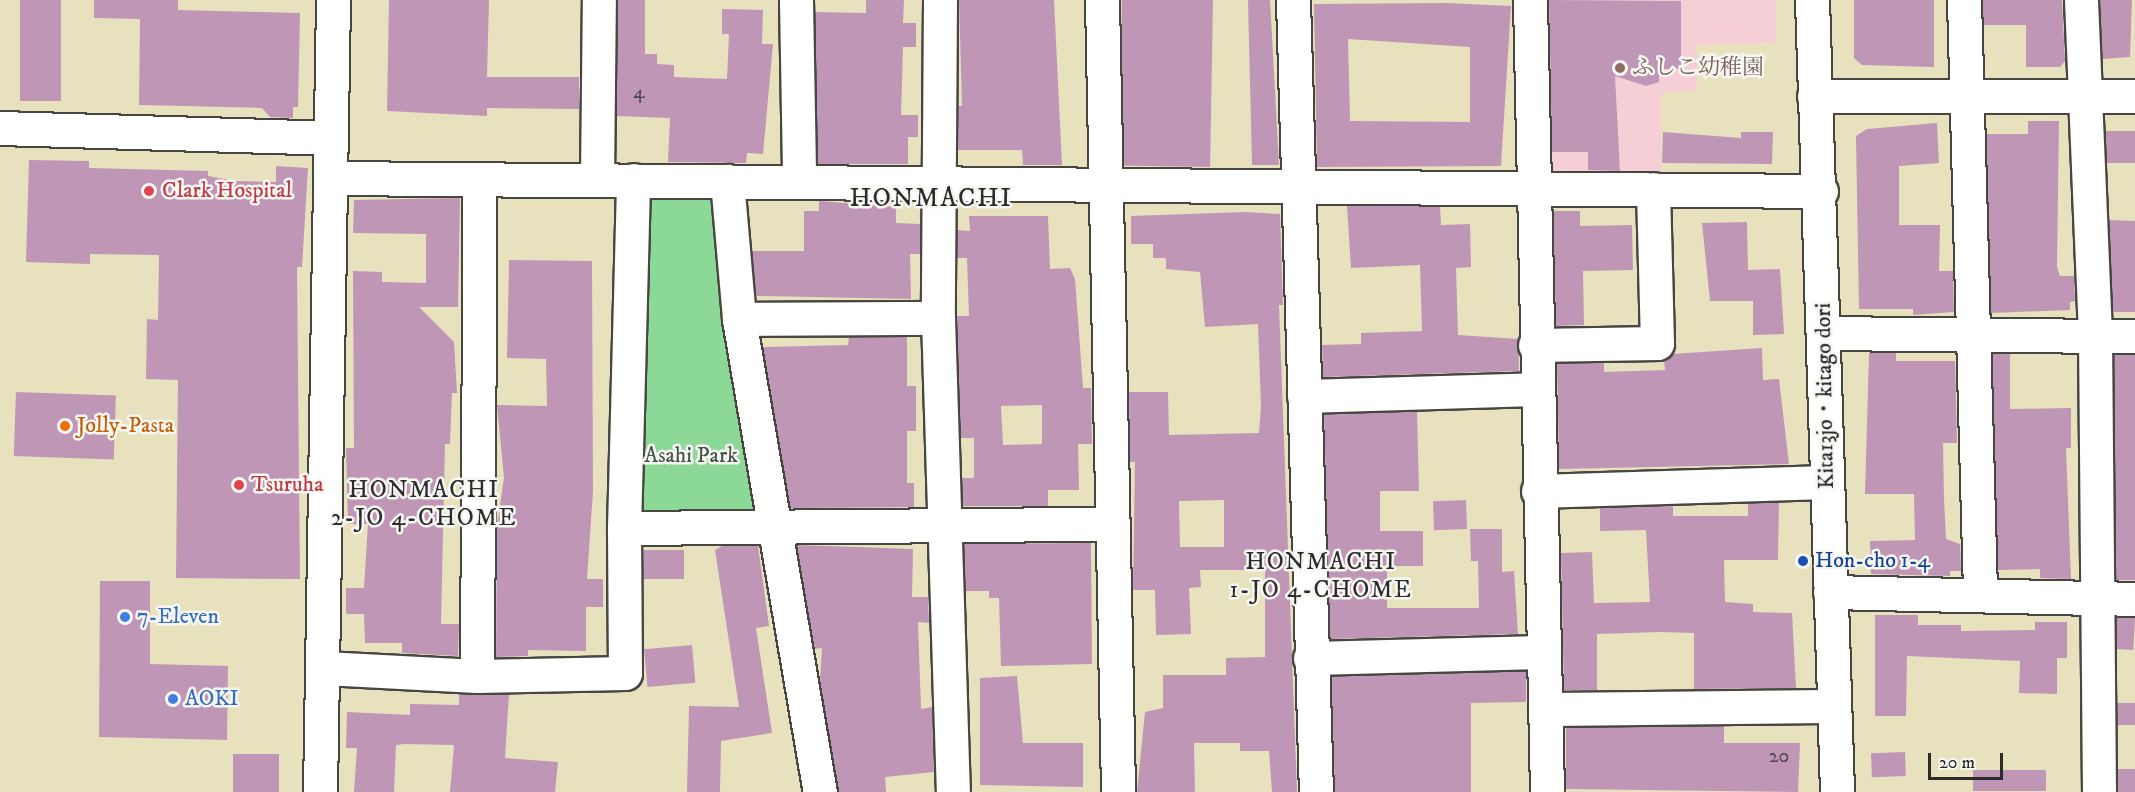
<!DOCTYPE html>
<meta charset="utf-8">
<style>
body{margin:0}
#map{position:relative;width:2135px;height:792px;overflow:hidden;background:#e7e1be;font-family:"IM FELL DW Pica","Noto Serif JP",serif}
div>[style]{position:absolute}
.built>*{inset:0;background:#f6cfd6}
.green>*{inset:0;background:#8bd897}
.building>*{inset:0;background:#c096b7;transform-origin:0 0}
.roads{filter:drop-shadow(2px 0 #474641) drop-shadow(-2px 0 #474641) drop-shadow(0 2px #474641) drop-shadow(0 -2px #474641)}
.minor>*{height:33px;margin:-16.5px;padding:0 16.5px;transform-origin:16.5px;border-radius:16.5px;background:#fff}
.dots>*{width:16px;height:16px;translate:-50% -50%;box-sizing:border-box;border:3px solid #f6f6f2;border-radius:50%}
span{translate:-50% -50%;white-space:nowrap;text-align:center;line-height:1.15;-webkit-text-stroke:5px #f6f6f2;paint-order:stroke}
.number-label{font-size:20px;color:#50464e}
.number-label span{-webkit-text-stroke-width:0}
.education-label{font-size:22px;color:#785e54}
.left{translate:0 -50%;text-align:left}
.health-label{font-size:22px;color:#be3a42}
.street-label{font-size:22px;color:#2b2b2b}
.food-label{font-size:22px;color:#c56008}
.park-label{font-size:22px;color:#435646}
.transit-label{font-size:22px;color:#164399}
.shop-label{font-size:22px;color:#366cbe}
.neighbourhood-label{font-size:24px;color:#2b2b2b;letter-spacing:1.5px}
.quarter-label{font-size:26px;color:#2b2b2b;letter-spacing:1.5px}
.scale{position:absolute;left:1928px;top:753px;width:75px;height:27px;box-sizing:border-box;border:3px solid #2b2b2b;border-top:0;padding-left:8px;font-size:18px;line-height:21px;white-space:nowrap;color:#2b2b2b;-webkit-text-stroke:4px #f6f6f2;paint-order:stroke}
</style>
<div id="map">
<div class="built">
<div style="clip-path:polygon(1542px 0,1776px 0,1776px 43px,1696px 45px,1697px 91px,1661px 93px,1661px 179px,1545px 180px)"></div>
</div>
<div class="green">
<div style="clip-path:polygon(708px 195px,715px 201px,757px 507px,751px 514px,638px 515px,638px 196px)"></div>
</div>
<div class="building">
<div style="left:20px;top:0;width:41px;height:101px"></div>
<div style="clip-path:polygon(94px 0,178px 0,178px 10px,300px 13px,298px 107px,293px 107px,293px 118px,270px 117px,262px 108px,139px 105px,140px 19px,94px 18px)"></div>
<div style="clip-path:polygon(389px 0,489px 0,487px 77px,579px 77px,579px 109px,487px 108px,487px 116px,387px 111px)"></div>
<div style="clip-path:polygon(618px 0,645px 0,645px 54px,657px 54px,657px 64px,674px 65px,674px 77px,727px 79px,729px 34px,722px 34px,722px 9px,763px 10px,762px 44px,773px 44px,763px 154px,747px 153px,746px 163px,668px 162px,670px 118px,616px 116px)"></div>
<div style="clip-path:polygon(866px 0,904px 0,903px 23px,916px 23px,916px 47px,903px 47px,901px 115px,918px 115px,918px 137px,908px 137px,908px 164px,817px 164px,815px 12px,866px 13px)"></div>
<div style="clip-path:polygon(959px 0,1054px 0,1062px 165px,1023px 165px,1022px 150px,958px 150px,958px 106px,962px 106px)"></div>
<div style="left:1213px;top:0;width:167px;height:91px;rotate:91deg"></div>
<div style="clip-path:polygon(1248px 0,1270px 0,1279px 165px,1252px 165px)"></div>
<div style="clip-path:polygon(1549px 0,1681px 1px,1681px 69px,1659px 69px,1659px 82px,1646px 86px,1615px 76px,1620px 171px,1588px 170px,1588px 152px,1552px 152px)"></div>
<div style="clip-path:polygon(1854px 0,1934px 0,1934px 67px,1862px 65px,1854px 58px)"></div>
<div style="clip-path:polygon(1983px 0,2062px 0,2065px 61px,2060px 67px,2026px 67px,2026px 25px,1983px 25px)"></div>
<div style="clip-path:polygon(2100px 0,2132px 0,2130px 57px,2102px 59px)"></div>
<div style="clip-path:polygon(evenodd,1447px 3px,1511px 6px,1501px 166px,1317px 167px,1314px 4px,1447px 3px,1348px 39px,1470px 47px,1470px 122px,1350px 121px,1348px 39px)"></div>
<div style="clip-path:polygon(2028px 121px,2059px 121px,2057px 267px,2060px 276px,2074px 276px,2075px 301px,2070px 302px,2070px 310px,1991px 313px,1986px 134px,2028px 134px)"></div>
<div style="clip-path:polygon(1937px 123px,1939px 163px,1899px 166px,1899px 225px,1940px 225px,1939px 271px,1953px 271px,1954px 312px,1913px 315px,1913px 309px,1859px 309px,1856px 136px,1867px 129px)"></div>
<div style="left:2105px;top:131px;width:30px;height:32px"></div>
<div style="clip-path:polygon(1663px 132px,1741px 138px,1741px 132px,1773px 132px,1772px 164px,1662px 163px)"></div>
<div style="clip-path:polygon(29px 160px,89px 161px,89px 168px,208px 171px,208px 176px,235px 181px,276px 182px,276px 166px,308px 168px,302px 267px,297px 267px,300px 579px,176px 578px,178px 380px,146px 379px,147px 319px,158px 320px,159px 255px,90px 254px,90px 264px,26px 262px)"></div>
<div style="clip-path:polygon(460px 198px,458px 307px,419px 307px,454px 342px,457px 393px,452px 393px,450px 444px,445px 444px,441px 624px,459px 624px,458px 656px,402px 653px,402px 643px,365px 643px,364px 614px,346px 614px,346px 588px,364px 588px,368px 524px,348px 524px,346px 448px,354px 448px,353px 271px,382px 272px,382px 282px,426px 283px,426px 234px,353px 233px,354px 200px)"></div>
<div style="clip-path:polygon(819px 201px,896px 207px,896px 223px,920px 224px,920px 254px,910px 254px,911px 299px,756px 296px,752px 251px,804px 251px,804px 211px,819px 211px)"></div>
<div style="clip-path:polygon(1347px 206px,1440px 206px,1441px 225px,1470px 224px,1471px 267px,1456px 268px,1458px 335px,1518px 339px,1519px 371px,1323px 377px,1322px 345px,1361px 344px,1361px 333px,1422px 331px,1420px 265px,1351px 268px)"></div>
<div style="clip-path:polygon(1553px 211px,1580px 211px,1580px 226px,1632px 225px,1633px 270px,1583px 271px,1584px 325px,1556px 326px)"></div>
<div style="clip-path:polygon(evenodd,1244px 212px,1280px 214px,1283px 305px,1279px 305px,1297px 792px,1272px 792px,1269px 751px,1240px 751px,1240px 743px,1194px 743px,1195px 792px,1137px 792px,1145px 712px,1163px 708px,1163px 675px,1226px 675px,1226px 658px,1265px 657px,1265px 570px,1200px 570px,1201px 587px,1189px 588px,1191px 634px,1156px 635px,1155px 590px,1133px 590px,1135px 462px,1130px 462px,1129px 392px,1168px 392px,1169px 435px,1259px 433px,1261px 406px,1258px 324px,1205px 327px,1200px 272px,1166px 269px,1166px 258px,1153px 258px,1153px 244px,1131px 244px,1131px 216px,1244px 212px,1224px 500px,1224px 547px,1180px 547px,1179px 501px,1224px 500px)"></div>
<div style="clip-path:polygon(evenodd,969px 216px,1048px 216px,1050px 269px,1070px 268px,1075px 279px,1083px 388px,1091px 388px,1092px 444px,1078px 444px,1079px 490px,1048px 490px,1048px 506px,963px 506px,962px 478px,974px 478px,974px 438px,961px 438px,957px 316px,969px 316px,967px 258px,957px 258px,957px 230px,970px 231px,969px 216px,1042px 405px,1042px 444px,1003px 445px,1001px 406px,1042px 405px)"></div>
<div style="clip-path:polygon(2109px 220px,2135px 221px,2135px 312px,2113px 312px)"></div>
<div style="clip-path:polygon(1747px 222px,1748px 270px,1780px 269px,1784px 334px,1753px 335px,1753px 301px,1710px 301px,1702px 223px)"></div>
<div style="clip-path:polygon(509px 260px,592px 261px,593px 491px,587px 579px,603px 579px,603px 607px,586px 607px,586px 651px,528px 650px,528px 656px,496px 657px,497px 526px,504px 478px,497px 405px,547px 406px,546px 359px,507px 358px)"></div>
<div style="clip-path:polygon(849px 337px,907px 337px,907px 386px,916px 386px,916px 431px,907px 431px,907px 483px,914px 483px,914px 507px,790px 508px,763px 347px,848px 345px)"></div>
<div style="clip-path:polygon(1762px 348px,1763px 380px,1779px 379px,1789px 464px,1559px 469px,1557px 363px,1604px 363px,1604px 372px,1665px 370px,1664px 360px,1672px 354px)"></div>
<div style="clip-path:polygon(1869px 353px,1896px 353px,1896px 361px,1955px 361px,1957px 443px,1943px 443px,1944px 498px,1946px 539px,1960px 544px,1961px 571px,1950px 571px,1950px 576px,1871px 574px,1870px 541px,1915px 540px,1914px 494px,1865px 494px)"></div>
<div style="clip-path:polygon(1992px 353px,2010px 354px,2010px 409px,2071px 408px,2071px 448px,2066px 448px,2071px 579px,2040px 578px,2040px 569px,1998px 570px)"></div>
<div style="left:2114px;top:355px;width:21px;height:225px"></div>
<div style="left:16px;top:392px;width:100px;height:64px;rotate:2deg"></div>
<div style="clip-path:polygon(1417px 411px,1419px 491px,1380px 491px,1380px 531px,1423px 531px,1423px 566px,1387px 566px,1387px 608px,1479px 608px,1478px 561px,1471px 561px,1470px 529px,1502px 529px,1502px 572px,1514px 571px,1518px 634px,1330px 639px,1324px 414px)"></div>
<div style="left:1466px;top:500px;width:29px;height:33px;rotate:88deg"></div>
<div style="clip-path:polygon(1779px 502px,1778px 560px,1724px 560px,1725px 602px,1753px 604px,1753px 612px,1792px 613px,1796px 688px,1694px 689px,1694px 633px,1660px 632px,1597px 634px,1597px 690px,1564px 690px,1561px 553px,1592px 552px,1594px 603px,1650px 602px,1646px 530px,1600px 531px,1600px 508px,1673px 506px,1673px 516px,1748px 516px,1748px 503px)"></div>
<div style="clip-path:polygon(1091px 543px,1092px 664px,1001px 666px,999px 598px,989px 598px,989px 591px,965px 591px,964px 544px)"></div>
<div style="clip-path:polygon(797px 545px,913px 549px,912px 597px,928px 597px,929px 623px,918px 622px,921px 709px,932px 707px,934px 772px,885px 777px,886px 792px,838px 792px,820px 682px,822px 648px,814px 649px)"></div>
<div style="clip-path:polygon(722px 546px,758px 546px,769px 626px,756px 628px,772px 733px,721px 741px,720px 792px,687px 792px,689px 706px,739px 707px,715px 550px)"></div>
<div style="left:643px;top:550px;width:41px;height:29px"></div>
<div style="clip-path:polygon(100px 581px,150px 581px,150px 664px,228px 666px,227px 740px,99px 737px)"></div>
<div style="clip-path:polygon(1875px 615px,1918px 615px,1918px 625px,1961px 625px,1961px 631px,2035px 630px,2035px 622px,2067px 622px,2067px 658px,2057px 658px,2057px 694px,2019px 693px,2020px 661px,1907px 656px,1906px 716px,1875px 716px)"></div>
<div style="left:2116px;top:617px;width:19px;height:32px;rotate:3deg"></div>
<div style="left:692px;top:645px;width:38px;height:48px;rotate:85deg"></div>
<div style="clip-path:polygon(1526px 671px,1526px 702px,1471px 703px,1471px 792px,1335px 792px,1331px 676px)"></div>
<div style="clip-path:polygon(1017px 676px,1023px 743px,1083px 743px,1083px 787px,980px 785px,980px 678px)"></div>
<div style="clip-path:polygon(459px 694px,509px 694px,505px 758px,558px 762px,555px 792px,450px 792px,454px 745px,404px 744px,396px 745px,394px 792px,354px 792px,357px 748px,346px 748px,347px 712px,410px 715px,410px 704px,459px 705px)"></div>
<div style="left:2117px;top:703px;width:18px;height:22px"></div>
<div style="clip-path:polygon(1724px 726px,1724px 743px,1800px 743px,1798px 792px,1566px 789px,1566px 728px)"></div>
<div style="left:1905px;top:752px;width:24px;height:34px;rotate:88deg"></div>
<div style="left:233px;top:754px;width:46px;height:38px"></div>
<div style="left:2135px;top:769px;width:23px;height:17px;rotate:90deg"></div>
<div style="left:1973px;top:770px;width:73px;height:21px"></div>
</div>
<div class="roads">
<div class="minor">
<div style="left:796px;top:0;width:180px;rotate:89deg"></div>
<div style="left:940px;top:0;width:318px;rotate:90.4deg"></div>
<div style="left:938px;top:318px;width:474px;rotate:88.2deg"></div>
<div style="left:1102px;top:0;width:792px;rotate:88.84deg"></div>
<div style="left:1293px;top:0;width:792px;rotate:88.34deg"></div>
<div style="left:1530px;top:0;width:792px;rotate:88.77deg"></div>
<div style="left:1812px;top:0;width:792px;rotate:88.19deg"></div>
<div style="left:1964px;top:0;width:593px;rotate:88.45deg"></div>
<div style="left:2081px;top:0;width:335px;rotate:87.6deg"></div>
<div style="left:2095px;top:335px;width:457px;rotate:89.5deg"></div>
<div style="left:1814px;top:96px;width:321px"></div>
<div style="left:0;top:128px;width:331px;rotate:1.7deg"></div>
<div style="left:330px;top:178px;width:1491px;rotate:0.5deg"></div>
<div style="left:597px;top:180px;width:180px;rotate:-89.4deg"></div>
<div style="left:727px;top:181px;width:139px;rotate:85deg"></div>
<div style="left:739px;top:319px;width:480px;rotate:80.3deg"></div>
<div style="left:739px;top:319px;width:199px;rotate:-0.3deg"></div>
<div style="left:1823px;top:333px;width:312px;rotate:0.6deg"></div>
<div style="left:1535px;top:345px;width:122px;rotate:-0.9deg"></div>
<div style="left:1657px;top:343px;width:154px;rotate:-91.5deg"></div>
<div style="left:1304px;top:396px;width:232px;rotate:-1.7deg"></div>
<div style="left:1538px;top:491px;width:288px;rotate:-1.8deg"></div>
<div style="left:624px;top:528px;width:348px;rotate:-88.5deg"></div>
<div style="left:1830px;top:592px;width:305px;rotate:1.3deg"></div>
<div style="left:1310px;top:658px;width:233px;rotate:-1.5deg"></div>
<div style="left:324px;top:668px;width:153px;rotate:3deg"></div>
<div style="left:477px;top:676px;width:148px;rotate:-1.2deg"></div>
<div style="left:625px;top:673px;width:145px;rotate:-90.4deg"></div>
<div style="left:624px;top:528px;width:488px;rotate:-0.5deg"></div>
<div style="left:477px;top:676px;width:495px;rotate:-89.7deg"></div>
<div style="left:1545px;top:709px;width:289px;rotate:-0.6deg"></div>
<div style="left:320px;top:792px;width:792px;rotate:-89.06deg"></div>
</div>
</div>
<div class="dots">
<div style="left:1620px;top:68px;background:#8d6e63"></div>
<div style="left:149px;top:191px;background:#e0444e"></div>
<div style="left:65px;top:426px;background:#e8710a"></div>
<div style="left:239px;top:485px;background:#e0444e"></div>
<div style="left:1803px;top:561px;background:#1a4fb4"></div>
<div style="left:125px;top:617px;background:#3f7fe0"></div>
<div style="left:173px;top:699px;background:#3f7fe0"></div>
</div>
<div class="number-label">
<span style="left:639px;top:92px">4</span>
<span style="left:1779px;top:756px">20</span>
</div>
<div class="education-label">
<span class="left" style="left:1632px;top:68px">ふしこ幼稚園</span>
</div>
<div class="health-label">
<span class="left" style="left:162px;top:191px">Clark Hospital</span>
<span class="left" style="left:251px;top:485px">Tsuruha</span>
</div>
<div class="street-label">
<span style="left:1825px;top:396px;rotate:-91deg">Kita13jo・kitago dori</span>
</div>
<div class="food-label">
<span class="left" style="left:77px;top:426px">Jolly-Pasta</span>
</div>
<div class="park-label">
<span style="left:691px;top:456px">Asahi Park</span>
</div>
<div class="transit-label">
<span class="left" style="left:1815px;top:561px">Hon-cho 1-4</span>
</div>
<div class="shop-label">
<span class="left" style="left:137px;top:617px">7-Eleven</span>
<span class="left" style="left:185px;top:699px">AOKI</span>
</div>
<div class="neighbourhood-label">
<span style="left:424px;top:505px">HONMACHI<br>2-JO 4-CHOME</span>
<span style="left:1321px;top:577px">HONMACHI<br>1-JO 4-CHOME</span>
</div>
<div class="quarter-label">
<span style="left:931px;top:199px">HONMACHI</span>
</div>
<div class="scale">20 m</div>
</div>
